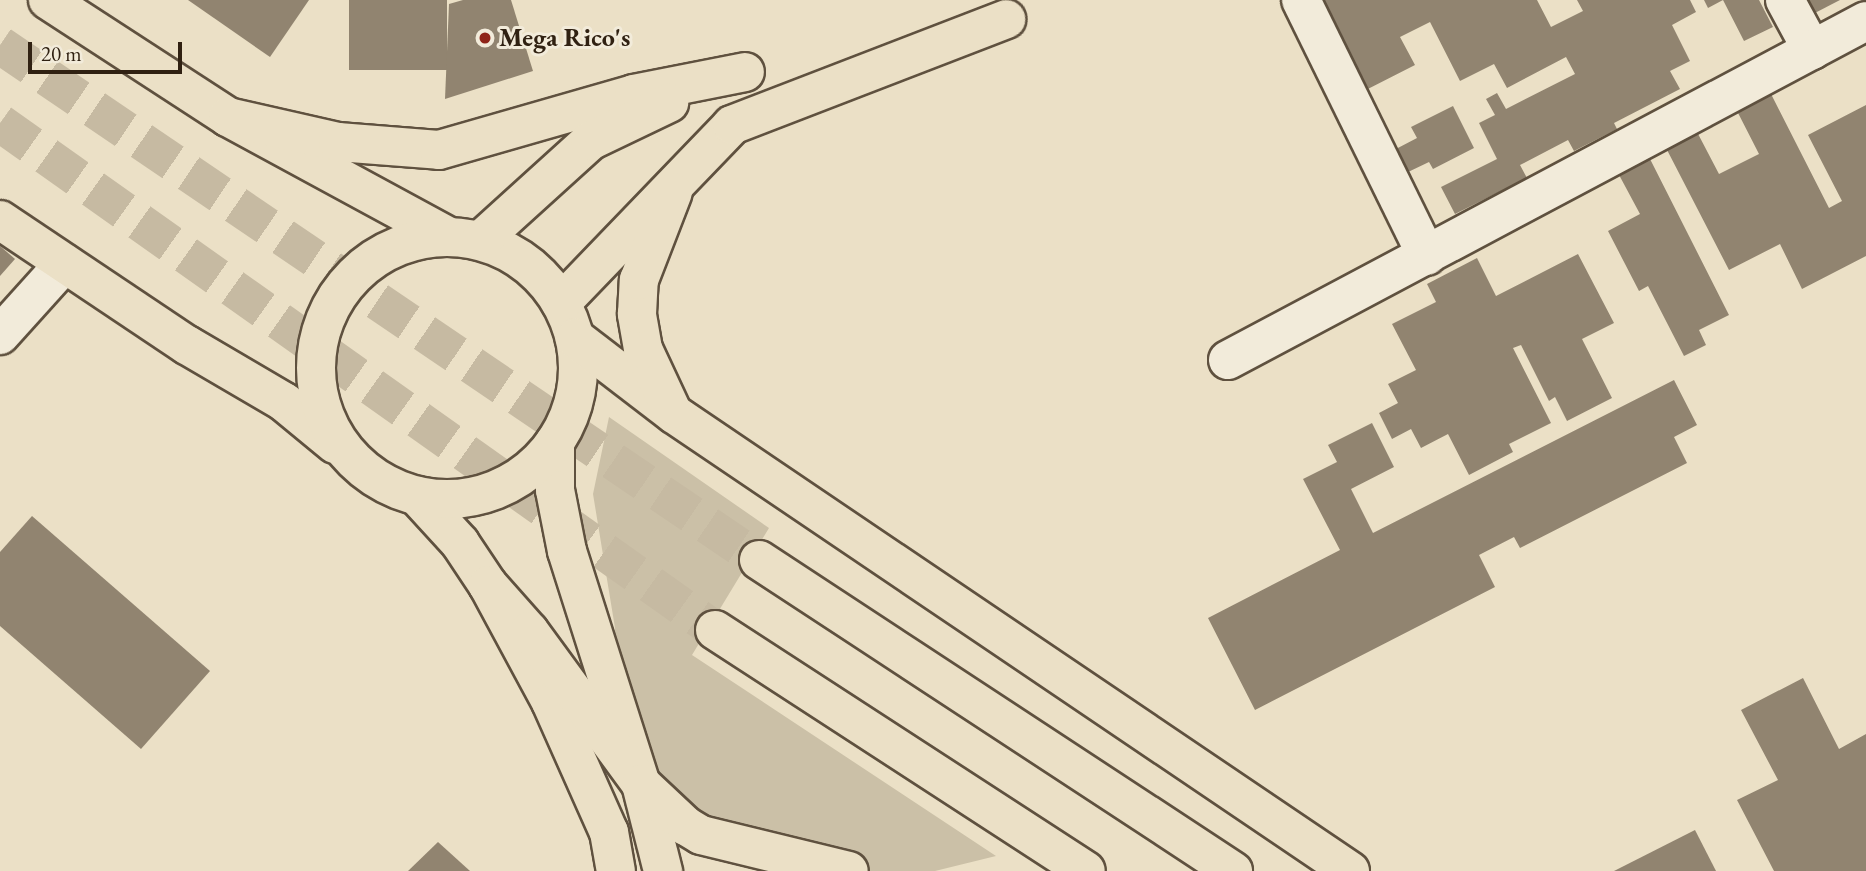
<!DOCTYPE html>
<style>
body{margin:0}
#map{position:relative;width:1866px;height:871px;overflow:hidden;background:#ebe0c6;font-family:"EB Garamond",serif}
div>[style]{position:absolute}
.green>*{inset:0;background:#cbc0a7}
.building>*{inset:0;background:#918470;transform-origin:0 0}
.highway-tunnel>*{height:38px;margin-top:-19px;transform-origin:0;background:repeating-linear-gradient(90deg,#c6baa2 0 38px,transparent 0 57px)}
.roads{filter:drop-shadow(2px 0 #5f513f) drop-shadow(-2px 0 #5f513f) drop-shadow(0 2px #5f513f) drop-shadow(0 -2px #5f513f)}
.minor>*{height:38px;margin:-19px;padding:0 19px;transform-origin:19px;border-radius:19px;background:#f2ebda}
.major>*{height:38px;margin:-19px;padding:0 19px;transform-origin:19px;border-radius:19px;background:#ebe0c6}
.highway>*{height:38px;margin:-19px;padding:0 19px;transform-origin:19px;border-radius:19px;background:#ebe0c6}
.highway>.ring{margin:-19px;padding:0;box-sizing:content-box;background:none;border:38px solid #ebe0c6;border-radius:50%}
.dots>*{width:19px;height:19px;translate:-50% -50%;box-sizing:border-box;border:4px solid #f2ebda;border-radius:50%}
span{translate:-50% -50%;white-space:nowrap;text-align:center;line-height:1.15;-webkit-text-stroke:6px #f2ebda;paint-order:stroke}
.poi-label{font-size:26px;color:#302112;font-weight:700}
.left{translate:0 -50%;text-align:left}
.scale{position:absolute;left:28px;top:42px;width:154px;height:32px;box-sizing:border-box;border:4px solid #302112;border-top:0;padding-left:9px;font-size:21px;line-height:24px;white-space:nowrap;color:#302112;-webkit-text-stroke:5px #f2ebda;paint-order:stroke}
</style>
<div id="map">
<div class="green">
<div style="clip-path:polygon(609px 417px,769px 528px,692px 655px,996px 856px,935px 871px,870px 871px,813px 858px,676px 808px,616px 716px,615px 628px,593px 494px)"></div>
</div>
<div class="building">
<div style="clip-path:polygon(188px 0,309px 0,270px 57px)"></div>
<div style="left:349px;top:0;width:98px;height:70px"></div>
<div style="clip-path:polygon(463px 0,511px 0,533px 71px,445px 99px,449px 4px)"></div>
<div style="clip-path:polygon(1308px 0,1537px 0,1551px 27px,1583px 11px,1577px 0,1690px 0,1696px 12px,1672px 25px,1690px 61px,1670px 71px,1680px 89px,1614px 123px,1617px 129px,1574px 151px,1568px 140px,1520px 165px,1527px 178px,1455px 214px,1441px 187px,1497px 159px,1479px 123px,1495px 115px,1486px 99px,1497px 93px,1506px 109px,1575px 74px,1566px 57px,1507px 88px,1494px 64px,1460px 81px,1430px 22px,1400px 37px,1415px 65px,1356px 95px)"></div>
<div style="clip-path:polygon(1704px 0,1759px 0,1773px 27px,1744px 41px,1723px 0,1708px 8px)"></div>
<div style="clip-path:polygon(1803px 0,1840px 0,1811px 15px)"></div>
<div style="clip-path:polygon(1770px 92px,1829px 208px,1842px 201px,1808px 135px,1866px 105px,1866px 256px,1802px 289px,1780px 244px,1729px 270px,1665px 146px,1696px 130px,1719px 174px,1759px 154px,1736px 109px)"></div>
<div style="clip-path:polygon(1453px 106px,1474px 148px,1433px 169px,1429px 162px,1406px 173px,1394px 150px,1417px 138px,1411px 127px)"></div>
<div style="clip-path:polygon(1649px 157px,1729px 315px,1699px 330px,1706px 345px,1684px 356px,1648px 286px,1639px 291px,1608px 231px,1640px 214px,1618px 173px)"></div>
<div style="clip-path:polygon(0 246px,15px 259px,0 276px)"></div>
<div style="clip-path:polygon(1578px 254px,1614px 323px,1582px 339px,1612px 398px,1567px 421px,1555px 397px,1549px 401px,1521px 345px,1513px 348px,1551px 423px,1509px 444px,1513px 452px,1469px 475px,1448px 434px,1421px 448px,1411px 429px,1392px 439px,1379px 413px,1398px 403px,1388px 384px,1416px 370px,1392px 324px,1436px 302px,1427px 284px,1477px 258px,1496px 296px)"></div>
<div style="clip-path:polygon(1674px 380px,1697px 425px,1674px 437px,1687px 463px,1520px 548px,1514px 537px,1479px 555px,1495px 587px,1255px 710px,1208px 618px,1340px 550px,1303px 479px,1337px 462px,1328px 445px,1372px 423px,1394px 467px,1351px 489px,1373px 533px)"></div>
<div style="clip-path:polygon(32px 516px,210px 671px,141px 749px,0 626px,0 552px)"></div>
<div style="clip-path:polygon(1803px 678px,1839px 749px,1866px 734px,1866px 871px,1774px 871px,1737px 800px,1778px 780px,1741px 710px)"></div>
<div style="clip-path:polygon(1695px 830px,1716px 871px,1614px 871px)"></div>
<div style="clip-path:polygon(438px 842px,470px 871px,408px 871px)"></div>
</div>
<div class="highway-tunnel">
<div style="left:0;top:45px;width:917px;rotate:34.16deg"></div>
<div style="left:0;top:123px;width:877px;rotate:35.34deg"></div>
</div>
<div class="roads">
<div class="minor">
<div style="left:1301px;top:0;width:285px;rotate:63.8deg"></div>
<div style="left:1785px;top:0;width:57px;rotate:61.6deg"></div>
<div style="left:0;top:335px;width:96px;rotate:-48deg"></div>
<div style="left:1228px;top:360px;width:722px;rotate:-27.98deg"></div>
</div>
<div class="major">
<div style="left:555px;top:442px;width:48px;rotate:90deg"></div>
<div style="left:555px;top:490px;width:62px;rotate:78.9deg"></div>
<div style="left:567px;top:551px;width:244px;rotate:72.4deg"></div>
<div style="left:641px;top:784px;width:90px;rotate:75.8deg"></div>
<div style="left:417px;top:496px;width:64px;rotate:47.5deg"></div>
<div style="left:460px;top:543px;width:50px;rotate:56.3deg"></div>
<div style="left:488px;top:585px;width:133px;rotate:61.7deg"></div>
<div style="left:551px;top:702px;width:142px;rotate:66deg"></div>
<div style="left:609px;top:832px;width:40px;rotate:80deg"></div>
</div>
<div class="highway">
<div style="left:48px;top:0;width:215px;rotate:33deg"></div>
<div style="left:228px;top:117px;width:249px;rotate:28.5deg"></div>
<div style="left:228px;top:117px;width:113px;rotate:12.8deg"></div>
<div style="left:338px;top:142px;width:101px;rotate:4.5deg"></div>
<div style="left:439px;top:150px;width:203px;rotate:-16deg"></div>
<div style="left:634px;top:94px;width:113px;rotate:-11.2deg"></div>
<div style="left:0;top:220px;width:225px;rotate:33.8deg"></div>
<div style="left:187px;top:345px;width:113px;rotate:30.4deg"></div>
<div style="left:284px;top:402px;width:66px;rotate:39.5deg"></div>
<div class="ring" style="left:316px;top:237px;width:224px;height:224px"></div>
<div style="left:481px;top:240px;width:147px;rotate:-42.2deg"></div>
<div style="left:590px;top:141px;width:88px;rotate:-25.7deg"></div>
<div style="left:561px;top:303px;width:247px;rotate:-46.1deg"></div>
<div style="left:732px;top:125px;width:294px;rotate:-21.1deg"></div>
<div style="left:575px;top:338px;width:125px;rotate:37.5deg"></div>
<div style="left:674px;top:414px;width:816px;rotate:34.06deg"></div>
<div style="left:671px;top:409px;width:66px;rotate:-115deg"></div>
<div style="left:643px;top:349px;width:36px;rotate:-100deg"></div>
<div style="left:637px;top:314px;width:34px;rotate:-87deg"></div>
<div style="left:639px;top:280px;width:94px;rotate:-68.9deg"></div>
<div style="left:759px;top:560px;width:567px;rotate:33.27deg"></div>
<div style="left:488px;top:585px;width:62px;rotate:48.3deg"></div>
<div style="left:529px;top:631px;width:190px;rotate:53.8deg"></div>
<div style="left:641px;top:784px;width:62px;rotate:43deg"></div>
<div style="left:686px;top:826px;width:17px;rotate:31deg"></div>
<div style="left:701px;top:835px;width:152px;rotate:13.7deg"></div>
<div style="left:715px;top:630px;width:442px;rotate:33deg"></div>
</div>
</div>
<div class="dots">
<div style="left:485px;top:38px;background:#8f2418"></div>
</div>
<div class="poi-label">
<span class="left" style="left:499px;top:38px">Mega Rico's</span>
</div>
<div class="scale">20 m</div>
</div>
